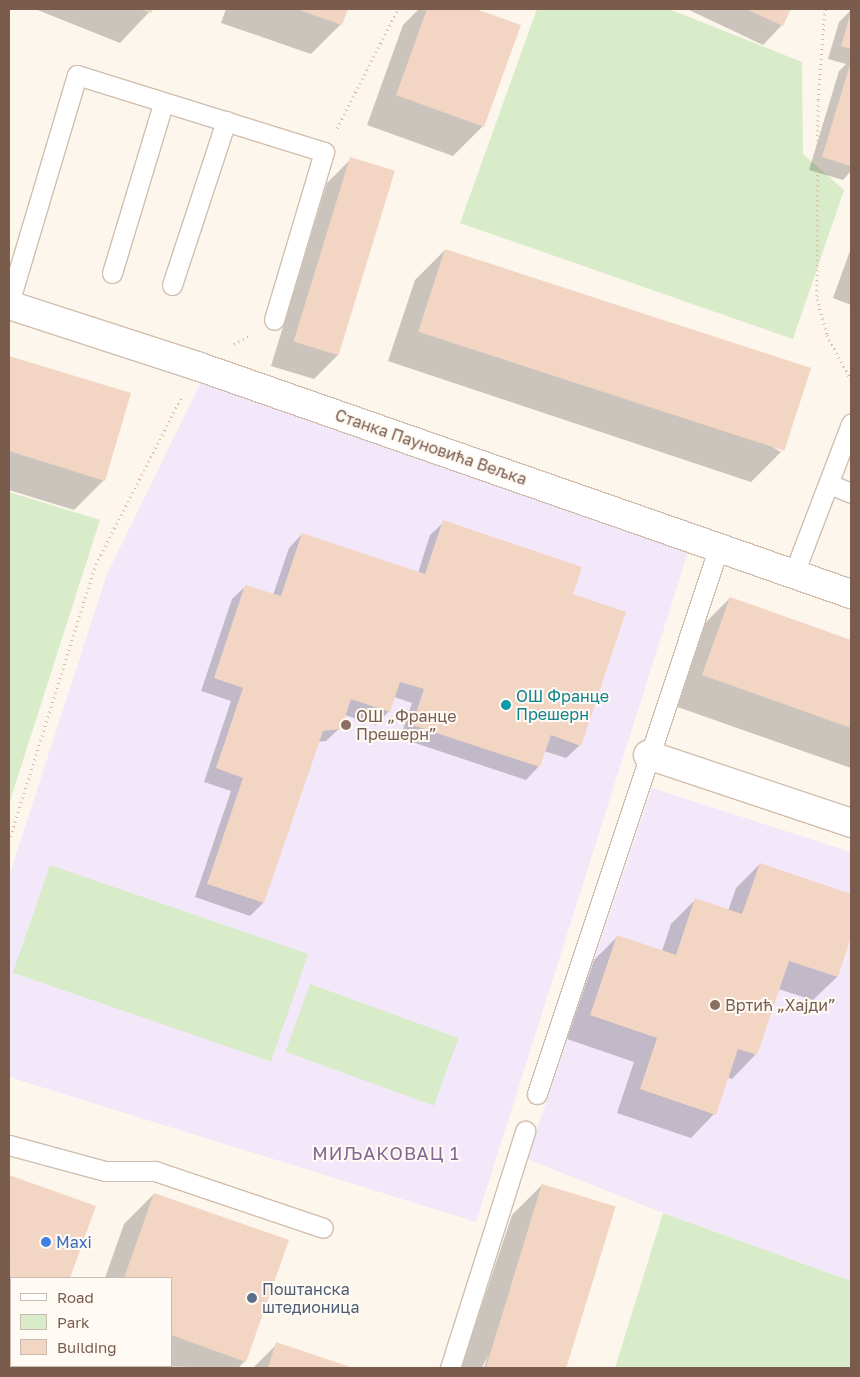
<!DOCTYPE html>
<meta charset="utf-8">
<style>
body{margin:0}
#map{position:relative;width:860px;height:1377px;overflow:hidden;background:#fdf6ec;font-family:"Golos Text",sans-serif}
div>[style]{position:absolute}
.education>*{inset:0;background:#f3e8fa}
.green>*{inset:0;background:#d8ecc9;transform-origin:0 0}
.shadow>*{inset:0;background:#0003}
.building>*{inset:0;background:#f3d5c3;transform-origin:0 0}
.path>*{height:3px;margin-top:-1.5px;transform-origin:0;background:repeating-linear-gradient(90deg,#d9b8a5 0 1px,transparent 0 5px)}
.roads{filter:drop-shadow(1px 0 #d1beb0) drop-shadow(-1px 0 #d1beb0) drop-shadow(0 1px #d1beb0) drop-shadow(0 -1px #d1beb0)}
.service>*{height:19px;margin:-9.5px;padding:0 9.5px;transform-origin:9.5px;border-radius:9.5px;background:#fff}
.minor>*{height:28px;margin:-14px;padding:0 14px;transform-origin:14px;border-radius:14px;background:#fff}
.dots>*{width:14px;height:14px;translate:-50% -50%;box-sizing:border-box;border:2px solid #fffaf3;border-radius:50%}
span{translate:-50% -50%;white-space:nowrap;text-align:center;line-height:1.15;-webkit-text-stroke:4px #fffaf3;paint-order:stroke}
.street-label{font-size:16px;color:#7a5c4d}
.culture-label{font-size:16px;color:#0d838f}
.left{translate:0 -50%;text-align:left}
.education-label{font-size:16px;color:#785e54}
.shop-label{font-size:16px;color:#366cbe}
.service-label{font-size:16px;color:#4e5e75}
.neighbourhood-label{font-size:18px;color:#846695;letter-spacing:1px}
.frame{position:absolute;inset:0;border:10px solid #7a5c4d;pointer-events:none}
.legend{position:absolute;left:10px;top:1277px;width:162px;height:90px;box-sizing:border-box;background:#fffaf3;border:1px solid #cabbb1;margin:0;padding:6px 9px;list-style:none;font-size:15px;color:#7a5c4d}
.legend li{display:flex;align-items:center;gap:10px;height:25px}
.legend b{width:25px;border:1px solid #cabbb1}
</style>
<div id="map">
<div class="education">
<div style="clip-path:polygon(207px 370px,689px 549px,476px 1222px,9px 1077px,9px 876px,107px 574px)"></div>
<div style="clip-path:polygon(652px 788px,851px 852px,851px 1281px,663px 1213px,527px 1159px)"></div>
</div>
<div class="green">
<div style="clip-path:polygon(537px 9px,669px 9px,802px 62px,803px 154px,844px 190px,793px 339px,460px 223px)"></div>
<div style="clip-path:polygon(9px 492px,100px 520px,9px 804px)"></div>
<div style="left:50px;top:865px;width:273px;height:114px;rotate:19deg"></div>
<div style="left:310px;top:984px;width:158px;height:72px;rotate:20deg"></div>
<div style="clip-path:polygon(663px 1213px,851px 1281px,851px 1368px,615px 1368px)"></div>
</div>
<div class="shadow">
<div style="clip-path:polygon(35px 9px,152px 9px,120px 43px)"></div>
<div style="clip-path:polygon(226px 9px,347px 9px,341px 24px,311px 54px,221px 23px)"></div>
<div style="clip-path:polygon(419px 9px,472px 9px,519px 26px,483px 126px,453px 156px,367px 125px,403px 25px)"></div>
<div style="clip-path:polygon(687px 9px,790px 9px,782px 25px,763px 45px)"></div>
<div style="clip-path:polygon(851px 10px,851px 171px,843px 180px,809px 170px,839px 71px,846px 64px,828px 59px,839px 22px)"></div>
<div style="clip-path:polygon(351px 159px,338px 355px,314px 379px,271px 366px,327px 183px)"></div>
<div style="clip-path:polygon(851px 248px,851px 305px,833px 298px)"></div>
<div style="clip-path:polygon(445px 250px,781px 452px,751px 482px,388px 361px,415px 280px)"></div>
<div style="clip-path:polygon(9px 358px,129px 394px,104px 480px,74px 510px,9px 490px)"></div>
<div style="clip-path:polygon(444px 522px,572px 595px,580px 745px,566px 758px,544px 751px,539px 766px,526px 780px,400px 738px,412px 703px,394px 697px,389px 711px,376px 725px,345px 715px,340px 728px,326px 741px,317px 742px,263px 903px,250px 916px,195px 897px,231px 791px,204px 782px,231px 701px,201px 691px,232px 599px,246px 586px,273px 595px,289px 548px,302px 534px,418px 573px,430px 535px)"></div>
<div style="clip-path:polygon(730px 598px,851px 641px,851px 768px,672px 705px,700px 628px)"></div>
<div style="clip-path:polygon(760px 864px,851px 895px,851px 934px,837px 977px,813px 1000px,778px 989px,755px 1055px,732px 1079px,727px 1077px,714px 1114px,691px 1138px,617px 1113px,634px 1062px,567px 1039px,594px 960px,618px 936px,662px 951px,671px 924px,695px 900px,728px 911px,736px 888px)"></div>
<div style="clip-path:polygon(9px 1177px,94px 1207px,69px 1278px,11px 1278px,11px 1339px)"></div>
<div style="clip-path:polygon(542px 1185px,613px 1207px,562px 1368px,484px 1368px,488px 1355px,482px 1368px,461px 1368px,512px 1215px)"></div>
<div style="clip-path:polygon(154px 1194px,245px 1361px,238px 1368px,144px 1366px,171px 1366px,171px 1278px,105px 1278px,124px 1224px)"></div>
<div style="clip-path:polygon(277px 1344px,350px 1368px,253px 1368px)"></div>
</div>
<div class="building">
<div style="clip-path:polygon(140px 9px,153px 9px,151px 13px)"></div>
<div style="clip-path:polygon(297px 9px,348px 9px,342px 25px)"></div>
<div style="clip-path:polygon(427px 9px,476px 9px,521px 25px,484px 127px,396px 95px)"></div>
<div style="clip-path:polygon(746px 9px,791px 9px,783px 26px)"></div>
<div style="clip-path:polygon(851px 12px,851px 49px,841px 46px)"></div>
<div style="clip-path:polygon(851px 61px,851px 166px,822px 157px)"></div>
<div style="left:350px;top:157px;width:47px;height:193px;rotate:17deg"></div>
<div style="left:445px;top:249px;width:385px;height:87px;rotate:18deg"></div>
<div style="clip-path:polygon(9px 356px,131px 393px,105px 481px,9px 451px)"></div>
<div style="clip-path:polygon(443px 520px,582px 567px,573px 594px,626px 612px,581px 746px,551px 735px,540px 767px,412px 725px,424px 689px,400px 682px,390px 712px,351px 699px,341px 729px,323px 731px,264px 903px,207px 884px,243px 778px,216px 768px,243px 688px,214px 678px,245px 585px,281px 596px,302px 533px,425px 574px)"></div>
<div style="clip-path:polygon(730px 597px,851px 640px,851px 728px,702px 675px)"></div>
<div style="clip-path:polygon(760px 863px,851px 894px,851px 937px,838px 977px,789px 961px,757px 1055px,738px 1049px,716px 1115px,640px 1089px,657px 1038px,590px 1015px,617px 935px,676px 955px,695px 898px,742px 914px)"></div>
<div style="clip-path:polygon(9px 1175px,96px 1206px,70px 1278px,11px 1278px,11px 1314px)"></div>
<div style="left:542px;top:1184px;width:77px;height:193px;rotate:17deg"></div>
<div style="clip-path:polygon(154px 1193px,289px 1240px,246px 1362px,171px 1335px,171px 1278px,124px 1278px)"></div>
<div style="clip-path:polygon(276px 1342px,353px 1368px,268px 1368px)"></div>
</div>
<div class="path">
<div style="left:825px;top:9px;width:91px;rotate:94.4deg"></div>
<div style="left:818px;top:100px;width:199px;rotate:90.3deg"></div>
<div style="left:817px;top:299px;width:37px;rotate:74deg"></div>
<div style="left:827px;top:335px;width:51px;rotate:61.9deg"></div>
<div style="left:337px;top:128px;width:134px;rotate:-62.9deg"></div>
<div style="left:234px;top:344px;width:18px;rotate:-29deg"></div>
<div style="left:9px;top:841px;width:290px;rotate:-72.6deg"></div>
<div style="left:96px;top:564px;width:189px;rotate:-62.9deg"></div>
</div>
<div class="roads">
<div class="service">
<div style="left:112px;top:273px;width:177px;rotate:-73.2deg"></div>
<div style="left:172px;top:285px;width:173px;rotate:-71.8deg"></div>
<div style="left:9px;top:303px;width:238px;rotate:-73.4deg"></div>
<div style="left:77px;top:75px;width:259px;rotate:17.3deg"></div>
<div style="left:324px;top:152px;width:175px;rotate:106.6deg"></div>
<div style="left:829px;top:484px;width:24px;rotate:22deg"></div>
<div style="left:794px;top:573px;width:160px;rotate:-69.1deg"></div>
<div style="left:537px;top:1094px;width:576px;rotate:-71.6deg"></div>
<div style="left:9px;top:1145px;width:99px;rotate:15.2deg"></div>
<div style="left:105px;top:1171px;width:50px"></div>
<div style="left:155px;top:1171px;width:177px;rotate:18.7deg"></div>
<div style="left:450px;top:1368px;width:249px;rotate:-72.4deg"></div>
</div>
<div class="minor">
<div style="left:9px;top:305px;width:198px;rotate:18deg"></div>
<div style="left:197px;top:366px;width:693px;rotate:19.22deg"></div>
<div style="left:648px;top:755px;width:214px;rotate:18.5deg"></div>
</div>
</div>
<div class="dots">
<div style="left:506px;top:705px;background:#0f9aa8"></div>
<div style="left:346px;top:725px;background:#8d6e63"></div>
<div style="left:715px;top:1005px;background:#8d6e63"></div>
<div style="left:46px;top:1242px;background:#3f7fe0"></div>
<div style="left:252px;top:1298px;background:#5c6f8a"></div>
</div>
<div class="street-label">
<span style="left:431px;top:447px;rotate:19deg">Станка Пауновића Вељка</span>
</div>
<div class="culture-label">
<span class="left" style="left:516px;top:705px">ОШ Франце<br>Прешерн</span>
</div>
<div class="education-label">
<span class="left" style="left:356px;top:725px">ОШ „Франце<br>Прешерн”</span>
<span class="left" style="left:725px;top:1005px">Вртић „Хајди”</span>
</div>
<div class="shop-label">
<span class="left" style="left:56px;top:1242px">Maxi</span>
</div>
<div class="service-label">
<span class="left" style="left:262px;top:1298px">Поштанска<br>штедионица</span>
</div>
<div class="neighbourhood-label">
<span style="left:386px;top:1153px">МИЉАКОВАЦ 1</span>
</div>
<div class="frame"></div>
<ul class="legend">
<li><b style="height:6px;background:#fff"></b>Road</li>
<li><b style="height:14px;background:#d8ecc9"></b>Park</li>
<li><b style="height:14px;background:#f3d5c3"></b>Building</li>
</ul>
</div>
